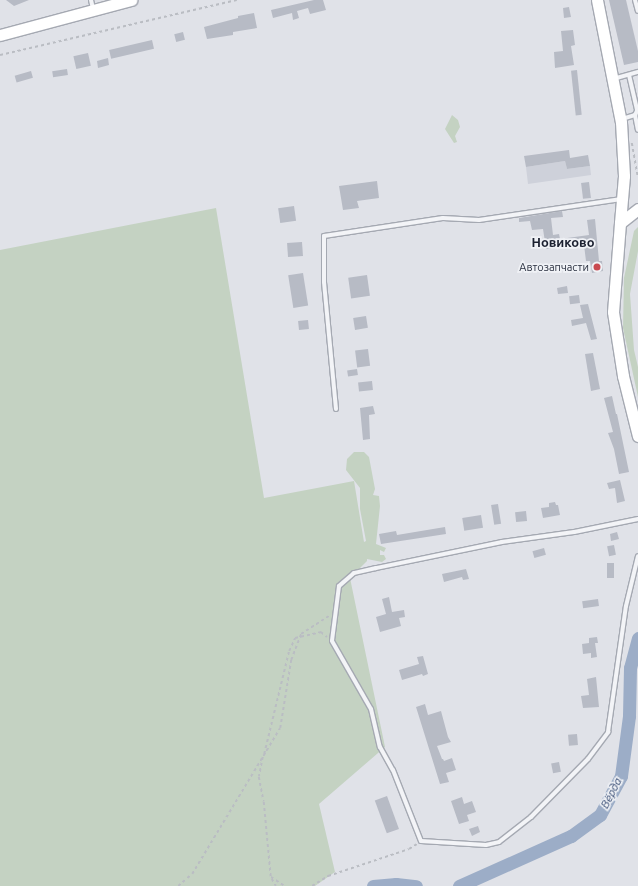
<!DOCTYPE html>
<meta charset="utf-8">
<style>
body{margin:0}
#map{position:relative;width:638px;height:886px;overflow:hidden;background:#e0e2e8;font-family:Ubuntu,sans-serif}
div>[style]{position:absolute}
.built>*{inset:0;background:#ced1da}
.green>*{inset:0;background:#c4d2c2}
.river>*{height:13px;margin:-6.5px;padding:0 6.5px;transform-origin:6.5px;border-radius:6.5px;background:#9cadc7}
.building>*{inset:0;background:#b7bbc5;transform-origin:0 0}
.path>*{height:1.5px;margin-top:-0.75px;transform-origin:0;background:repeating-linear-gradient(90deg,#babdc3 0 3px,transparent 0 6px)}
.roads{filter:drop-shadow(1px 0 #a5a9b2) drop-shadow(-1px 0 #a5a9b2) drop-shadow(0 1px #a5a9b2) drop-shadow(0 -1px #a5a9b2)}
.lane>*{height:4px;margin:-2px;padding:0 2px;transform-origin:2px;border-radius:2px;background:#f3f4f7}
.secondary>*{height:11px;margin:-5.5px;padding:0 5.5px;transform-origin:5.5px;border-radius:5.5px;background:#fff}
.dots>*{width:11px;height:11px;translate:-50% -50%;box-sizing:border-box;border:2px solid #f0f2f6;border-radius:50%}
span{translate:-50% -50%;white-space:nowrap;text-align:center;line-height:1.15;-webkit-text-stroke:3.5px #f0f2f6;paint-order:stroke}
.poi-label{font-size:11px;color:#292f3f}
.right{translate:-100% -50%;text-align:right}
.water-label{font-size:12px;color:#354a72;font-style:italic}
.quarter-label{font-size:13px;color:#1b2030;font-weight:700}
</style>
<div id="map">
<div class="built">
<div style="clip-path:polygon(565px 161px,567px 169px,590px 166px,591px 175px,528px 184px,526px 167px)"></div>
</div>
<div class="green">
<div style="clip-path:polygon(452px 115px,458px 120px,460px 127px,455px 136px,457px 142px,454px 143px,445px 129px)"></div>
<div style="clip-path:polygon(216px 208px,264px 498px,354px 481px,364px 542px,366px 541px,360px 509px,360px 488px,346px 470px,347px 459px,354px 452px,364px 452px,369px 457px,375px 489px,373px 495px,379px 496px,380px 506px,376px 544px,386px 548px,384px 552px,380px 550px,380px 555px,384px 555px,386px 559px,382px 562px,367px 559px,367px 561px,350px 578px,385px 747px,319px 804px,335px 872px,315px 886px,0 886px,0 250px)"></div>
<div style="clip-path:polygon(638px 227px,638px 251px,630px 294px,634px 350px,638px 367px,638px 397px,623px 328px,624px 278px,634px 231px)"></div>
</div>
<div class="river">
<div style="left:373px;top:886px;width:23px;rotate:-5deg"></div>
<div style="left:396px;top:884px;width:20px;rotate:6deg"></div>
<div style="left:459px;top:886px;width:123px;rotate:-24.1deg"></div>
<div style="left:571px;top:836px;width:36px;rotate:-36deg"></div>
<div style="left:600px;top:815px;width:44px;rotate:-61.7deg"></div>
<div style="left:621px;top:776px;width:61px;rotate:-82.4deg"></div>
<div style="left:629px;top:716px;width:48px;rotate:-88.8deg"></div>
<div style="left:630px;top:668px;width:31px;rotate:-75deg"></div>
</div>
<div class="building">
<div style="clip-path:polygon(6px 0,29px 0,14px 6px)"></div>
<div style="clip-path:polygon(314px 0,323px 0,326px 10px,310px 14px,308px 8px,297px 11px,299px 18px,293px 20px,292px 13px,273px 18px,271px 10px)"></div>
<div style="clip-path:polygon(609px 0,626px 0,638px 51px,638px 62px,624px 65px)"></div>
<div style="clip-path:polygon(569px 7px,571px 17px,564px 18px,563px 8px)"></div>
<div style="clip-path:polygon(254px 13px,257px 28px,233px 32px,233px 35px,207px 39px,204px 27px,238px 18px,238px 16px)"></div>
<div style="clip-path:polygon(573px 30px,575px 45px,571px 46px,574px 65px,555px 68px,554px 52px,563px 51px,561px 31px)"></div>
<div style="left:183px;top:32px;width:8px;height:9px;rotate:76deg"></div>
<div style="left:152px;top:40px;width:9px;height:44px;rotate:77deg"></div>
<div style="left:88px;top:53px;width:13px;height:15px;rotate:77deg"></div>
<div style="clip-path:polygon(108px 58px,109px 65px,98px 68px,97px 61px)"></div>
<div style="left:67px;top:69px;width:6px;height:15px;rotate:81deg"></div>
<div style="left:577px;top:70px;width:45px;height:6px;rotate:84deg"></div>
<div style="left:31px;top:71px;width:7px;height:17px;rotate:74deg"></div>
<div style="clip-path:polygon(569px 150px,570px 158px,588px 155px,590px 166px,567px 169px,565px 161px,526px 167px,524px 156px)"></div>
<div style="clip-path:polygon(377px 181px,379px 198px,357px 201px,359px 208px,343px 210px,339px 186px)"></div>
<div style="left:589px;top:182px;width:16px;height:8px;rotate:83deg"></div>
<div style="left:294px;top:206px;width:15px;height:16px;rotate:82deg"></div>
<div style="clip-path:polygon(562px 211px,563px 217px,551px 218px,553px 235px,559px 234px,560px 239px,589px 235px,587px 220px,595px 219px,599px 261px,602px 261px,603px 271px,592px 273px,590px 261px,586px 261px,584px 245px,546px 249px,543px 229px,532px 230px,530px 221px,519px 222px,519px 218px)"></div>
<div style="left:302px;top:242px;width:14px;height:15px;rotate:86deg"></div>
<div style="left:303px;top:273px;width:33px;height:15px;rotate:81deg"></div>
<div style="left:367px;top:275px;width:21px;height:19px;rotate:82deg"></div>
<div style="clip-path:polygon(567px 286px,568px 293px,558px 294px,557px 288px)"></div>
<div style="left:579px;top:295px;width:8px;height:10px;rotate:83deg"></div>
<div style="clip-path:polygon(588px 304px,597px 339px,591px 340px,586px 323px,572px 326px,571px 320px,583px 318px,580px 305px)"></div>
<div style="left:366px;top:316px;width:12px;height:13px;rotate:81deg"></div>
<div style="left:308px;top:320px;width:9px;height:10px;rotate:84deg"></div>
<div style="left:368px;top:349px;width:17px;height:13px;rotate:83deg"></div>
<div style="clip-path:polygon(593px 353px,600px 389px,591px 391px,585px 354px)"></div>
<div style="left:357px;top:369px;width:6px;height:10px;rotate:81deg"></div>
<div style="left:372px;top:381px;width:9px;height:14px;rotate:84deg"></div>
<div style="clip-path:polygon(612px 396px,616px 414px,617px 414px,629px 472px,619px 474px,614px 449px,608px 433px,613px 432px,604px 398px)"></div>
<div style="clip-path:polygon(373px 406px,375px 414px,369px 415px,370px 439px,363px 440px,360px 408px)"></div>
<div style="clip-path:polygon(620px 480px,625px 501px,617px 503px,615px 488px,609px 489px,607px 483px)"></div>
<div style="clip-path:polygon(555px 502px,556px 505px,558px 505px,560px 515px,543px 518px,541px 508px,549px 507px,549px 503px)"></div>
<div style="left:498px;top:504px;width:20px;height:7px;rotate:81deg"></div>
<div style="left:526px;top:511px;width:10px;height:11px;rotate:84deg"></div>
<div style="left:481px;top:515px;width:13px;height:19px;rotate:81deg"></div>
<div style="clip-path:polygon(445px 527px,446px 534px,381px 544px,379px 534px,396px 531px,397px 535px)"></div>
<div style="clip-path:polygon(617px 532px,619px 539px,611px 541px,610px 534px)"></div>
<div style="left:614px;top:545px;width:10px;height:7px;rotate:79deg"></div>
<div style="left:544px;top:548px;width:7px;height:12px;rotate:74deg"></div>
<div style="left:607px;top:563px;width:7px;height:15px"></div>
<div style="clip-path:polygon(466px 569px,469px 579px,463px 580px,462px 577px,444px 582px,442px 574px)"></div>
<div style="clip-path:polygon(389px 597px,392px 612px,404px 610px,405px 617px,399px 618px,401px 626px,380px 632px,376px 617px,386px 614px,382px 599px)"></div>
<div style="left:598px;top:599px;width:7px;height:16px;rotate:82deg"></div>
<div style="clip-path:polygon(597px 637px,598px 643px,595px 643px,597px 657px,591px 658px,591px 653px,583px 654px,582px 644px,589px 643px,589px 638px)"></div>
<div style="clip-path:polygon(423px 656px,428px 674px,423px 676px,422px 674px,402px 680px,399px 670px,419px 664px,417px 657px)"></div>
<div style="clip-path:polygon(596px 677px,599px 707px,583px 708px,581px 696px,589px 695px,587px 679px)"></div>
<div style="clip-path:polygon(425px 704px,428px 715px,441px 711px,448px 737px,451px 742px,437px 746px,442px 759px,443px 759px,444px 761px,452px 758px,456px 770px,446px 773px,449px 782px,440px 784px,416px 707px)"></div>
<div style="left:577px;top:734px;width:11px;height:9px;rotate:85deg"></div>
<div style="left:559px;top:762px;width:10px;height:8px;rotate:79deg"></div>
<div style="left:387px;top:796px;width:35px;height:13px;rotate:70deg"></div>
<div style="clip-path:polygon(462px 797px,464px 804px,472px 801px,476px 812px,467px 815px,469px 821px,459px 824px,451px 801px)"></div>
<div style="clip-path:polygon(478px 826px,480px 832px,472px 836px,469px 829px)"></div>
</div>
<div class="path">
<div style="left:0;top:55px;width:243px;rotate:-13.1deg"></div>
<div style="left:632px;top:143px;width:34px;rotate:80deg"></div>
<div style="left:264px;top:754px;width:106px;rotate:-76.4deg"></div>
<div style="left:289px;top:651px;width:14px;rotate:-65deg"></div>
<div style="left:295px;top:638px;width:27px;rotate:-13deg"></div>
<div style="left:321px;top:632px;width:8px;rotate:40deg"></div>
<div style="left:263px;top:757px;width:20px;rotate:101deg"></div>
<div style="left:259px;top:777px;width:25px;rotate:79deg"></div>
<div style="left:264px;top:802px;width:75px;rotate:84.7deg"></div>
<div style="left:271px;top:877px;width:17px;rotate:33deg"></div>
<div style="left:272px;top:879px;width:8px;rotate:60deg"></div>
<div style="left:178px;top:886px;width:18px;rotate:-41deg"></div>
<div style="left:192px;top:874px;width:170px;rotate:-58.9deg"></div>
<div style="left:280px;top:728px;width:69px;rotate:-80.8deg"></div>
<div style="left:291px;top:660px;width:28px;rotate:-69deg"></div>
<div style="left:301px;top:634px;width:33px;rotate:-33deg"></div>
<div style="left:312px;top:886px;width:19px;rotate:-32deg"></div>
<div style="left:328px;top:876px;width:85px;rotate:-18.4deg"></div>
<div style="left:409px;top:849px;width:9px;rotate:-32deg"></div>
</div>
<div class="roads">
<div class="lane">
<div style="left:91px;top:0;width:9px;rotate:77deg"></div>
<div style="left:635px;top:0;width:11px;rotate:75deg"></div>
<div style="left:629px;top:75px;width:37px;rotate:77deg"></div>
<div style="left:637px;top:111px;width:4px;rotate:117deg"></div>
<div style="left:635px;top:115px;width:15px;rotate:79deg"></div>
<div style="left:613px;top:79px;width:26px;rotate:-16deg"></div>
<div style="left:622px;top:119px;width:14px;rotate:-17deg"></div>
<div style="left:336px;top:409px;width:128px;rotate:-95.4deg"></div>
<div style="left:324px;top:282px;width:46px;rotate:-90deg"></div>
<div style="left:324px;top:236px;width:120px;rotate:-8.6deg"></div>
<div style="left:443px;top:218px;width:36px;rotate:3deg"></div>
<div style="left:479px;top:220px;width:144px;rotate:-8.4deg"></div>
<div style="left:638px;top:519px;width:65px;rotate:168.5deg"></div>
<div style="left:574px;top:532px;width:73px;rotate:172.1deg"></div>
<div style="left:502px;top:542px;width:129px;rotate:168.3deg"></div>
<div style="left:376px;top:568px;width:23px;rotate:167deg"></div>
<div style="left:354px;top:573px;width:20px;rotate:139deg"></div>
<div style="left:339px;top:586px;width:55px;rotate:97.3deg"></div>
<div style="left:332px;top:641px;width:78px;rotate:60.2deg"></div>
<div style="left:371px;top:709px;width:39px;rotate:77deg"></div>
<div style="left:380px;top:747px;width:26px;rotate:61deg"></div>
<div style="left:393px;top:770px;width:76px;rotate:68.5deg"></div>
<div style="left:421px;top:841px;width:65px;rotate:3.5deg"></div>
<div style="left:486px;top:845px;width:13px;rotate:-13deg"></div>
<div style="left:499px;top:842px;width:41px;rotate:-38deg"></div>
<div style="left:531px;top:817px;width:81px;rotate:-45.5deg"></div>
<div style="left:588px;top:759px;width:34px;rotate:-53deg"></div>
<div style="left:608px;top:732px;width:127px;rotate:-81.9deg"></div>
<div style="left:626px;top:606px;width:51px;rotate:-76.5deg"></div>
</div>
<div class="secondary">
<div style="left:597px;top:0;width:124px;rotate:78.9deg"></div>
<div style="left:621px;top:122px;width:54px;rotate:86.8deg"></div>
<div style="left:624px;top:176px;width:47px;rotate:94.9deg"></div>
<div style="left:0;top:35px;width:136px;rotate:-15deg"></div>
<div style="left:638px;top:209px;width:23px;rotate:142deg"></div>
<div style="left:620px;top:223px;width:89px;rotate:94.5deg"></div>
<div style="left:613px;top:312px;width:65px;rotate:81.1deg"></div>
<div style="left:623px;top:376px;width:62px;rotate:76deg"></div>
</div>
</div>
<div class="dots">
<div style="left:597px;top:267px;background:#c94a50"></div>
</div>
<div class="poi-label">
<span class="right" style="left:589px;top:267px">Автозапчасти</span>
</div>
<div class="water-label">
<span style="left:611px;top:793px;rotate:-63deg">Вёрда</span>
</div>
<div class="quarter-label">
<span style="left:563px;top:242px">Новиково</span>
</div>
</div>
